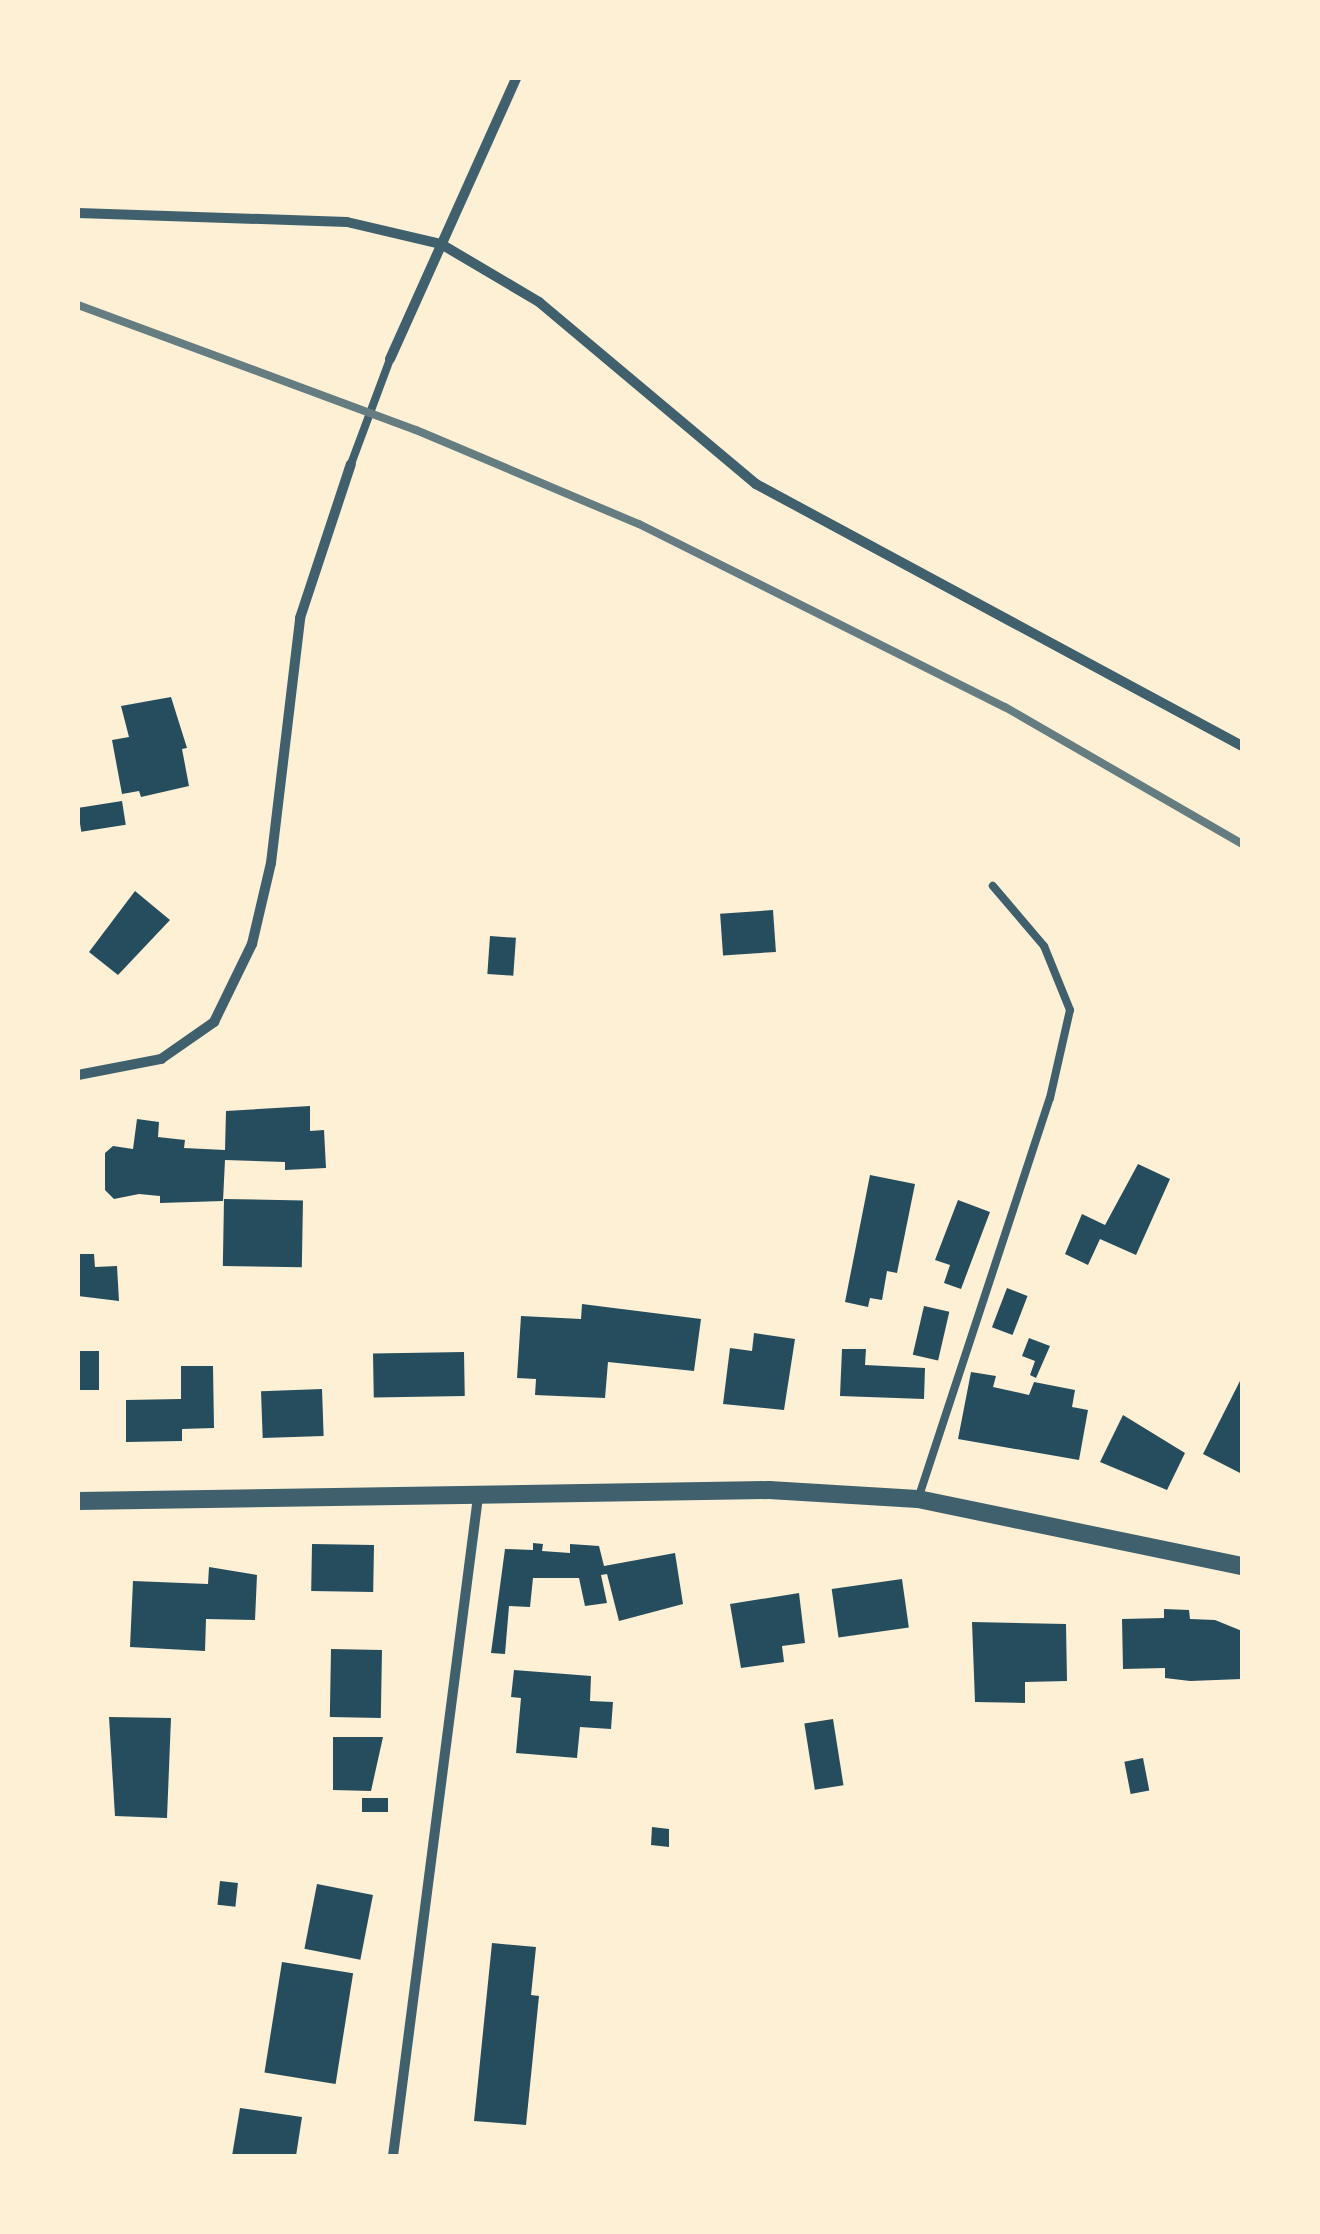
<!DOCTYPE html>
<style>
body{margin:0}
#map{position:relative;width:1320px;height:2234px;overflow:hidden;background:#fdf0d5;font-family:"Archivo Narrow",sans-serif}
div>[style]{position:absolute}
.building>*{inset:0;background:#264d5e;transform-origin:0 0}
.service>*{height:8px;margin:-4px;padding:0 4px;transform-origin:4px;border-radius:4px;background:#3f606c}
.minor>*{height:10px;margin:-5px;padding:0 5px;transform-origin:5px;border-radius:5px;background:#3f606c}
.tertiary>*{height:18px;margin:-9px;padding:0 9px;transform-origin:9px;border-radius:9px;background:#3f606c}
.rail>*{height:8px;margin:-4px;padding:0 4px;transform-origin:4px;border-radius:4px;background:#657d81}
span{translate:-50% -50%;white-space:nowrap;text-align:center;line-height:1.15;-webkit-text-stroke:9px #fdf0d5;paint-order:stroke}
.frame{position:absolute;inset:0;border:80px solid #fdf0d5;pointer-events:none}
</style>
<div id="map">
<div class="building">
<div style="clip-path:polygon(171px 697px,187px 748px,182px 749px,189px 786px,141px 797px,139px 791px,122px 794px,112px 740px,129px 737px,121px 706px)"></div>
<div style="left:122px;top:801px;width:24px;height:45px;rotate:81deg"></div>
<div style="clip-path:polygon(135px 891px,170px 920px,118px 975px,89px 952px)"></div>
<div style="left:773px;top:910px;width:42px;height:53px;rotate:86deg"></div>
<div style="left:490px;top:936px;width:26px;height:38px;rotate:4deg"></div>
<div style="clip-path:polygon(310px 1106px,310px 1131px,324px 1130px,326px 1168px,285px 1170px,285px 1162px,225px 1160px,223px 1201px,160px 1203px,160px 1196px,139px 1194px,114px 1199px,105px 1190px,105px 1153px,113px 1146px,133px 1149px,137px 1119px,159px 1122px,158px 1137px,185px 1140px,184px 1148px,225px 1150px,226px 1111px)"></div>
<div style="clip-path:polygon(1138px 1164px,1170px 1179px,1136px 1255px,1100px 1239px,1088px 1265px,1065px 1254px,1082px 1214px,1105px 1225px)"></div>
<div style="clip-path:polygon(870px 1175px,915px 1184px,897px 1273px,887px 1271px,882px 1300px,870px 1298px,868px 1307px,845px 1302px)"></div>
<div style="left:224px;top:1199px;width:79px;height:67px;rotate:1deg"></div>
<div style="clip-path:polygon(958px 1200px,990px 1212px,961px 1289px,944px 1283px,950px 1265px,935px 1260px)"></div>
<div style="clip-path:polygon(78px 1254px,94px 1254px,95px 1267px,117px 1266px,119px 1301px,78px 1296px)"></div>
<div style="left:1007px;top:1288px;width:22px;height:42px;rotate:21deg"></div>
<div style="clip-path:polygon(582px 1304px,701px 1319px,694px 1371px,608px 1362px,605px 1398px,535px 1395px,536px 1379px,517px 1378px,521px 1316px,581px 1319px)"></div>
<div style="left:924px;top:1306px;width:26px;height:50px;rotate:13deg"></div>
<div style="clip-path:polygon(754px 1333px,795px 1339px,784px 1410px,723px 1404px,730px 1348px,752px 1351px)"></div>
<div style="clip-path:polygon(1029px 1338px,1050px 1346px,1036px 1378px,1030px 1375px,1035px 1361px,1022px 1356px)"></div>
<div style="clip-path:polygon(842px 1349px,866px 1349px,865px 1365px,925px 1368px,924px 1399px,840px 1396px)"></div>
<div style="left:78px;top:1351px;width:21px;height:39px"></div>
<div style="left:464px;top:1352px;width:44px;height:91px;rotate:89deg"></div>
<div style="clip-path:polygon(181px 1366px,213px 1366px,214px 1428px,182px 1429px,182px 1441px,126px 1442px,126px 1400px,181px 1399px)"></div>
<div style="clip-path:polygon(971px 1372px,996px 1376px,993px 1387px,1029px 1395px,1034px 1382px,1075px 1390px,1072px 1407px,1088px 1410px,1079px 1460px,958px 1439px)"></div>
<div style="clip-path:polygon(1242px 1377px,1242px 1474px,1203px 1454px)"></div>
<div style="left:322px;top:1389px;width:47px;height:61px;rotate:88deg"></div>
<div style="clip-path:polygon(1123px 1415px,1185px 1453px,1167px 1490px,1100px 1462px)"></div>
<div style="clip-path:polygon(533px 1543px,543px 1544px,542px 1551px,570px 1553px,570px 1544px,599px 1546px,604px 1566px,675px 1553px,683px 1604px,619px 1621px,607px 1574px,601px 1575px,607px 1603px,585px 1606px,579px 1578px,533px 1578px,530px 1607px,509px 1606px,505px 1654px,491px 1653px,505px 1549px,533px 1550px)"></div>
<div style="left:374px;top:1545px;width:47px;height:62px;rotate:91deg"></div>
<div style="clip-path:polygon(209px 1567px,257px 1575px,255px 1620px,206px 1619px,205px 1651px,130px 1647px,133px 1581px,208px 1584px)"></div>
<div style="left:902px;top:1579px;width:49px;height:71px;rotate:82deg"></div>
<div style="clip-path:polygon(799px 1593px,805px 1643px,782px 1646px,784px 1662px,741px 1668px,730px 1604px)"></div>
<div style="clip-path:polygon(1164px 1609px,1189px 1610px,1190px 1619px,1215px 1620px,1242px 1631px,1242px 1679px,1190px 1681px,1165px 1678px,1165px 1668px,1123px 1669px,1122px 1619px,1164px 1618px)"></div>
<div style="clip-path:polygon(972px 1622px,1066px 1624px,1067px 1681px,1025px 1682px,1025px 1703px,975px 1702px)"></div>
<div style="left:331px;top:1649px;width:51px;height:68px;rotate:1deg"></div>
<div style="clip-path:polygon(514px 1670px,591px 1676px,590px 1701px,613px 1702px,611px 1729px,580px 1727px,577px 1758px,516px 1753px,521px 1698px,511px 1697px)"></div>
<div style="clip-path:polygon(109px 1717px,171px 1718px,167px 1818px,115px 1816px)"></div>
<div style="left:833px;top:1719px;width:67px;height:29px;rotate:81deg"></div>
<div style="clip-path:polygon(333px 1737px,383px 1737px,371px 1791px,333px 1790px)"></div>
<div style="left:1143px;top:1758px;width:33px;height:19px;rotate:79deg"></div>
<div style="left:362px;top:1798px;width:26px;height:14px"></div>
<div style="clip-path:polygon(652px 1827px,669px 1829px,669px 1847px,651px 1845px)"></div>
<div style="left:220px;top:1881px;width:18px;height:24px;rotate:6deg"></div>
<div style="left:317px;top:1884px;width:57px;height:66px;rotate:11deg"></div>
<div style="clip-path:polygon(492px 1943px,536px 1947px,531px 1995px,539px 1996px,526px 2125px,474px 2121px)"></div>
<div style="left:282px;top:1962px;width:72px;height:112px;rotate:9deg"></div>
<div style="clip-path:polygon(240px 2108px,302px 2117px,296px 2156px,232px 2156px)"></div>
</div>
<div class="service">
<div style="left:351px;top:464px;width:112px;rotate:-69.6deg"></div>
<div style="left:918px;top:1499px;width:422px;rotate:-71.8deg"></div>
<div style="left:1050px;top:1098px;width:90px;rotate:-77.2deg"></div>
<div style="left:1070px;top:1010px;width:69px;rotate:-112.1deg"></div>
<div style="left:1044px;top:946px;width:79px;rotate:-130.4deg"></div>
</div>
<div class="minor">
<div style="left:78px;top:213px;width:269px;rotate:1.9deg"></div>
<div style="left:347px;top:222px;width:97px;rotate:13.2deg"></div>
<div style="left:441px;top:244px;width:114px;rotate:30.6deg"></div>
<div style="left:539px;top:302px;width:283px;rotate:40deg"></div>
<div style="left:756px;top:484px;width:552px;rotate:28.33deg"></div>
<div style="left:390px;top:359px;width:308px;rotate:-65.8deg"></div>
<div style="left:78px;top:1075px;width:85px;rotate:-10.9deg"></div>
<div style="left:161px;top:1059px;width:65px;rotate:-34.9deg"></div>
<div style="left:214px;top:1022px;width:87px;rotate:-64deg"></div>
<div style="left:252px;top:944px;width:83px;rotate:-76.8deg"></div>
<div style="left:271px;top:863px;width:247px;rotate:-83.2deg"></div>
<div style="left:300px;top:618px;width:162px;rotate:-71.7deg"></div>
<div style="left:393px;top:2156px;width:664px;rotate:-82.65deg"></div>
</div>
<div class="tertiary">
<div style="left:78px;top:1501px;width:691px;rotate:-0.91deg"></div>
<div style="left:769px;top:1490px;width:149px;rotate:3.5deg"></div>
<div style="left:918px;top:1499px;width:331px;rotate:11.7deg"></div>
</div>
<div class="rail">
<div style="left:78px;top:305px;width:360px;rotate:20.3deg"></div>
<div style="left:416px;top:430px;width:242px;rotate:22.9deg"></div>
<div style="left:639px;top:524px;width:409px;rotate:26.6deg"></div>
<div style="left:1005px;top:707px;width:274px;rotate:30deg"></div>
</div>
<div class="frame"></div>
</div>
